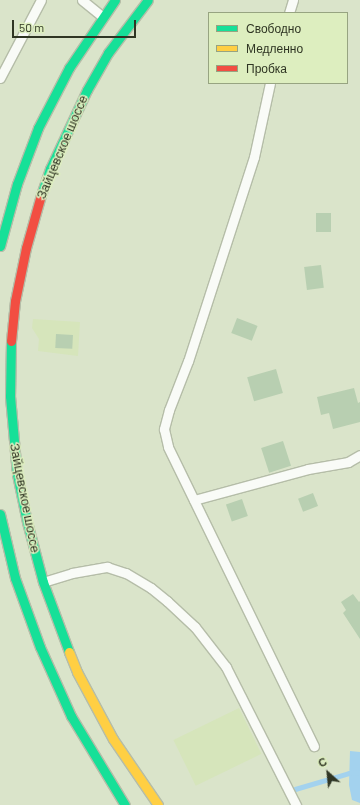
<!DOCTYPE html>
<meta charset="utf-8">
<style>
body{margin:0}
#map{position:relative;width:360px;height:805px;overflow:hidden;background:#dae4ca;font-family:Barlow,sans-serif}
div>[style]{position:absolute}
.built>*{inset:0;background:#d6e5bb;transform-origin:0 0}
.water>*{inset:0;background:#a3d2ee}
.stream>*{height:5px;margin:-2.5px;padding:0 2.5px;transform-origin:2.5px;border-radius:2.5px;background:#a3d2ee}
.building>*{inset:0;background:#b8cfb1;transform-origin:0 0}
.roads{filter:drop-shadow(1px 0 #b5bda8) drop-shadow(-1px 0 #b5bda8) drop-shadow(0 1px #b5bda8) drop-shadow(0 -1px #b5bda8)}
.lane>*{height:9px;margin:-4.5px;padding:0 4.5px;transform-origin:4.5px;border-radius:4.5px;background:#f9fbf7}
.fast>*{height:9px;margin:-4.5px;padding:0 4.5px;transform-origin:4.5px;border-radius:4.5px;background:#16e098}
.slow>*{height:9px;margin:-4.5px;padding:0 4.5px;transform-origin:4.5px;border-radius:4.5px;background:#ffcf43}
.jam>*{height:9px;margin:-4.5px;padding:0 4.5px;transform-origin:4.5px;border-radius:4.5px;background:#f24e42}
span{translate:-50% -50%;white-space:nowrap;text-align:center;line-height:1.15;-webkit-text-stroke:3px #ddeebf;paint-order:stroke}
.street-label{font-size:13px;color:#2f3523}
.legend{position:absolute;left:208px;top:12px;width:140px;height:72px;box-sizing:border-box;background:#ddeebf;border:1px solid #97a481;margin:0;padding:5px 7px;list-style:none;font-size:12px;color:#2f3523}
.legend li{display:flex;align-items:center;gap:8px;height:20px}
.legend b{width:20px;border:1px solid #97a481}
.north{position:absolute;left:308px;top:753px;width:40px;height:40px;-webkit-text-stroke:3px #ddeebf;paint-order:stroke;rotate:333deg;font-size:11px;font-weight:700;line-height:16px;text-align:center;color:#2f3523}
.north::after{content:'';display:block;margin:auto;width:14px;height:18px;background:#2f3523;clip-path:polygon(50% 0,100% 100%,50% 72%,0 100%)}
.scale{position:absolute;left:12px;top:20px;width:124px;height:18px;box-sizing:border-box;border:2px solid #2f3523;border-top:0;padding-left:5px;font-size:12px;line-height:14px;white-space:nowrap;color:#2f3523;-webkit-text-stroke:3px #ddeebf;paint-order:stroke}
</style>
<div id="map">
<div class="built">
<div style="clip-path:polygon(33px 319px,80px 322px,78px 356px,38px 351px,39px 339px,32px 328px)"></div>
<div style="left:239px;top:708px;width:51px;height:73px;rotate:64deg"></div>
</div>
<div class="water">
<div style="clip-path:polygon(350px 751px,360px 752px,360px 803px,352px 800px,349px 785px)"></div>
</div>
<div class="stream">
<div style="left:295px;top:789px;width:56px;rotate:-16.5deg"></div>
<div style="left:349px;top:773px;width:11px;rotate:-5deg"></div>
</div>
<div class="building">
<div style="left:316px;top:213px;width:15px;height:19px"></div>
<div style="left:321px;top:265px;width:23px;height:17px;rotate:83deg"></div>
<div style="left:237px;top:318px;width:22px;height:16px;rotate:21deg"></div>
<div style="left:56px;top:334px;width:17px;height:14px;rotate:3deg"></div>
<div style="left:276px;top:369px;width:25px;height:30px;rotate:74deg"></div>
<div style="clip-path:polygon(354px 388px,358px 403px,360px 402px,360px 422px,333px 429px,329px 413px,321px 415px,317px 397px)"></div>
<div style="left:283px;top:441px;width:26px;height:23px;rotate:72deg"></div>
<div style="left:313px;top:493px;width:14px;height:16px;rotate:69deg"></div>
<div style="left:242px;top:499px;width:18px;height:17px;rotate:71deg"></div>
<div style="clip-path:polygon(353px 594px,359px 602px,360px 601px,360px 639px,343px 613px,346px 610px,341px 602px)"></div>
</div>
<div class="roads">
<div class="lane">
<div style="left:82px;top:0;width:27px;rotate:39deg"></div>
<div style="left:289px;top:13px;width:14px;rotate:-73deg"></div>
<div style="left:0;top:78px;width:88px;rotate:-62.3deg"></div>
<div style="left:270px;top:83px;width:76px;rotate:102.2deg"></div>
<div style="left:254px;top:157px;width:214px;rotate:107.9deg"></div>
<div style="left:188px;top:361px;width:53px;rotate:111.2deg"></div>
<div style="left:169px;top:410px;width:20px;rotate:105deg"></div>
<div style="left:164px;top:429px;width:18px;rotate:77deg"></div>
<div style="left:168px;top:447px;width:333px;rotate:64deg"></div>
<div style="left:194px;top:500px;width:118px;rotate:-15.2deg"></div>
<div style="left:308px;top:469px;width:41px;rotate:-9.9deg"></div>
<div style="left:348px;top:462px;width:14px;rotate:-30deg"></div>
<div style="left:43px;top:582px;width:30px;rotate:-17deg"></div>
<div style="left:72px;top:573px;width:36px;rotate:-10deg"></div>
<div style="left:107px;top:567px;width:20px;rotate:18deg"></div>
<div style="left:126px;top:573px;width:29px;rotate:31deg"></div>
<div style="left:151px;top:588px;width:21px;rotate:39deg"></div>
<div style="left:167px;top:601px;width:38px;rotate:43deg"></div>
<div style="left:195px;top:627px;width:51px;rotate:52.2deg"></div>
<div style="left:226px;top:667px;width:155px;rotate:63.1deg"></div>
</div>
<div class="fast">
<div style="left:41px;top:195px;width:28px;rotate:-71deg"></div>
<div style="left:50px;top:169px;width:87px;rotate:-64.9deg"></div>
<div style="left:87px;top:90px;width:43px;rotate:-60.4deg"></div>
<div style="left:108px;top:53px;width:66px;rotate:-53deg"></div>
<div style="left:0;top:246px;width:64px;rotate:-74.7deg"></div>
<div style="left:17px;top:184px;width:60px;rotate:-69.4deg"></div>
<div style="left:38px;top:128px;width:68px;rotate:-62.7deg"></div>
<div style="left:69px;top:68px;width:82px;rotate:-55.9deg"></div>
<div style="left:11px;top:341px;width:55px;rotate:91deg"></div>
<div style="left:10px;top:396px;width:78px;rotate:84.9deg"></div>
<div style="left:17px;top:474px;width:49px;rotate:78.2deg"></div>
<div style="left:27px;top:522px;width:62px;rotate:75.1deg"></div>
<div style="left:43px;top:582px;width:75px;rotate:69.6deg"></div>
<div style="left:0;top:514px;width:66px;rotate:76.8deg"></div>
<div style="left:15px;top:578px;width:73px;rotate:70.1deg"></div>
<div style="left:40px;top:647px;width:76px;rotate:65.8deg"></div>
<div style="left:71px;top:716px;width:104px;rotate:58.8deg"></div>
</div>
<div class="slow">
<div style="left:69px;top:652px;width:22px;rotate:68deg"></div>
<div style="left:77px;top:672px;width:76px;rotate:61.8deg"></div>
<div style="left:113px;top:739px;width:80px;rotate:55.7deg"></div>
</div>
<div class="jam">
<div style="left:11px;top:341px;width:40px;rotate:-84.3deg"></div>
<div style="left:15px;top:301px;width:54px;rotate:-78.3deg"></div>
<div style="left:26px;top:248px;width:55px;rotate:-74.2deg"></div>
</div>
</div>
<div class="street-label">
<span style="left:62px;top:147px;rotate:-67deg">Зайцевское шоссе</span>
<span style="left:25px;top:498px;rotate:79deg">Зайцевское шоссе</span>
</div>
<ul class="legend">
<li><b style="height:5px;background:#16e098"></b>Свободно</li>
<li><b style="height:5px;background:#ffcf43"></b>Медленно</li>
<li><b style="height:5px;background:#f24e42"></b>Пробка</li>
</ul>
<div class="north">С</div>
<div class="scale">50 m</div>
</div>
